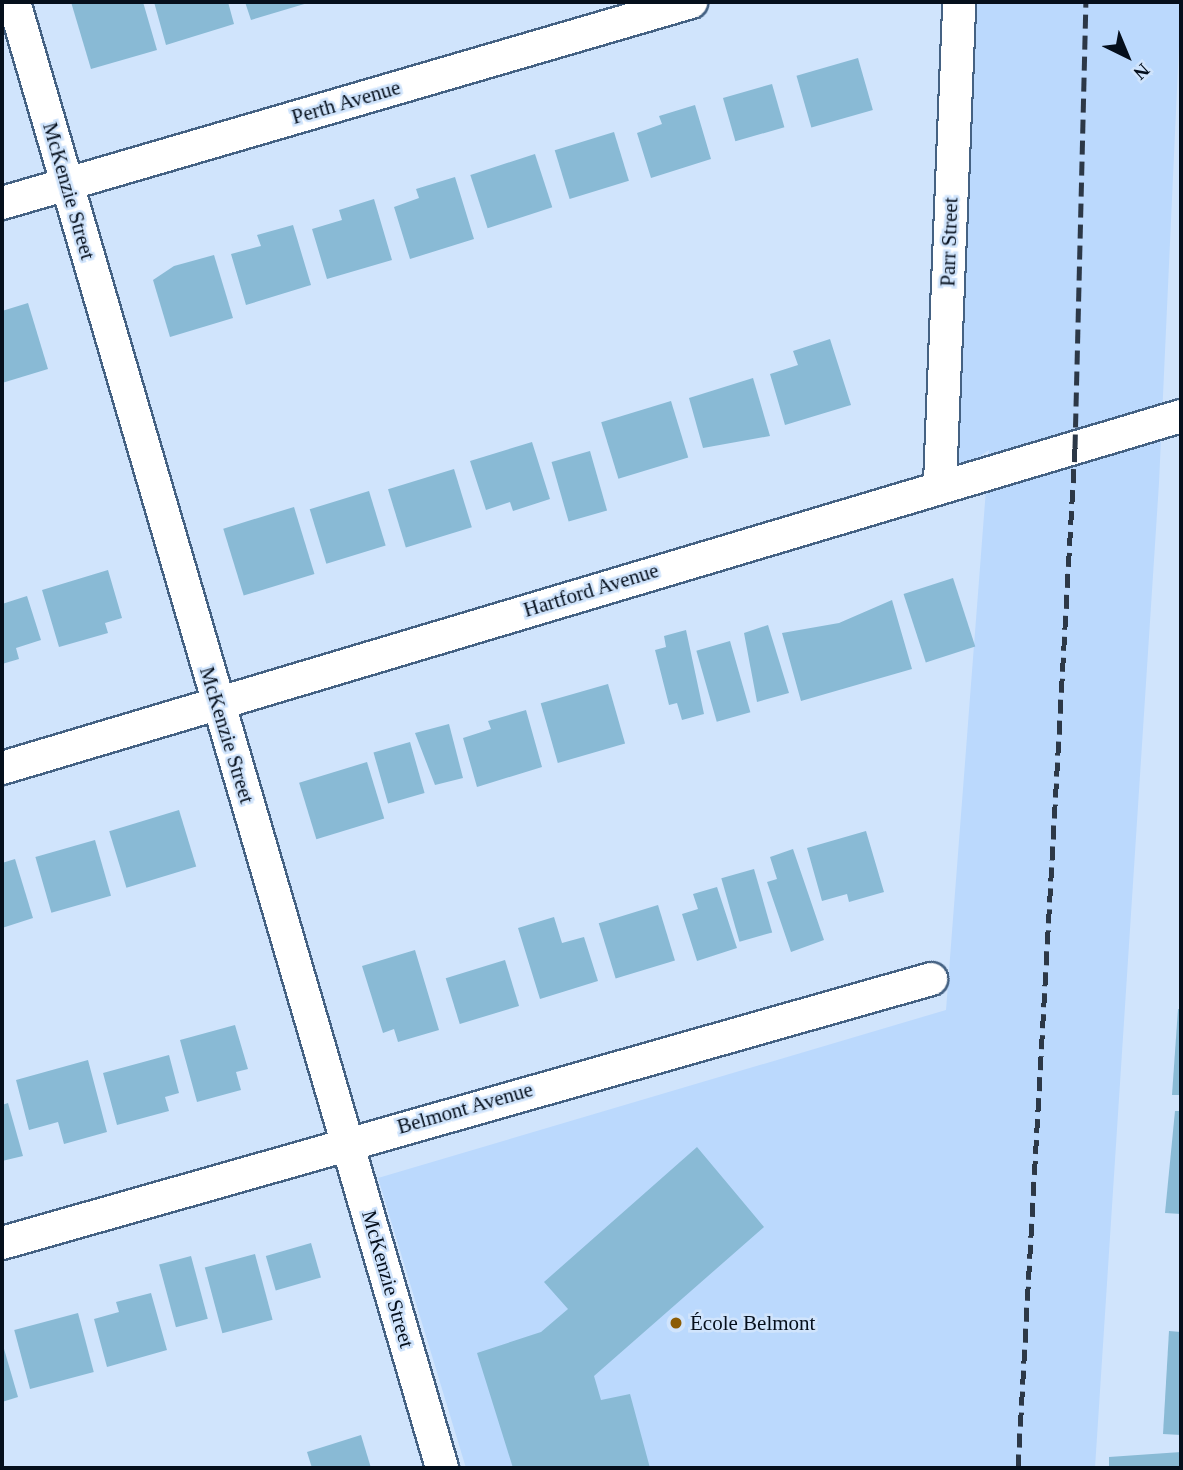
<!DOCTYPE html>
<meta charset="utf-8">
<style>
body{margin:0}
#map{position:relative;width:1183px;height:1470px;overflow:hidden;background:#d0e4fc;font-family:"Times New Roman",serif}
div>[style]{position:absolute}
.built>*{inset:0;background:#bbd9fd}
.building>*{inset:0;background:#89bad5;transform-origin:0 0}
.roads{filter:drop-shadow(2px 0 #456283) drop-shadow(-2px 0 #456283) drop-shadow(0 2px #456283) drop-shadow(0 -2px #456283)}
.minor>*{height:32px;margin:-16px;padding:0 16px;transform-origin:16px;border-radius:16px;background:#fff}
.rail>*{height:5px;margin-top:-2.5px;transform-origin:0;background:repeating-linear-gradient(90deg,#2c3847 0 14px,transparent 0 21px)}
.dots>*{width:19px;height:19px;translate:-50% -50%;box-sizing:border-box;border:4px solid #d0e4fc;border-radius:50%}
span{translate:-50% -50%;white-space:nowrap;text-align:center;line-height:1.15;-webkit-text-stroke:5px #d0e4fc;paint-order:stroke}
.street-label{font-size:21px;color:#050f1c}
.poi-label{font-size:21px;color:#050f1c}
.left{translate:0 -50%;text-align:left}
.frame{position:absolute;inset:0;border:4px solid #050f1c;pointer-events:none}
.north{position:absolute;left:1092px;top:21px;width:70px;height:70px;-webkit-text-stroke:5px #d0e4fc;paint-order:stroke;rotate:137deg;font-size:19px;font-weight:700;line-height:28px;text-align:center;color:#050f1c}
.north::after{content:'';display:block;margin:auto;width:24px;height:32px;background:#050f1c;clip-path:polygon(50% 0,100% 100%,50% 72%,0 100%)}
</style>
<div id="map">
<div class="built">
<div style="clip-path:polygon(961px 2px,1181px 2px,1159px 483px,1095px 1468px,466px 1468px,378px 1178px,946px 1010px,989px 450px,940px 483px)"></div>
</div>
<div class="building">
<div style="clip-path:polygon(71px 2px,143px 2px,157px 50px,91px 69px)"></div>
<div style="clip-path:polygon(154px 2px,228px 2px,234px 24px,166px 45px)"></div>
<div style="clip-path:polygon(245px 2px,311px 2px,251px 20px)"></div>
<div style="left:858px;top:58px;width:54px;height:64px;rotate:74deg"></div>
<div style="left:772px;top:84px;width:45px;height:51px;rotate:74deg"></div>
<div style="clip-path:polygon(695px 105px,711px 159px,651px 178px,637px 133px,662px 124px,659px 116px)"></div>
<div style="left:614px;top:132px;width:51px;height:62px;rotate:73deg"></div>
<div style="left:535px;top:154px;width:56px;height:68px;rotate:72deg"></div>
<div style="clip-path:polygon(455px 177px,474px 239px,410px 259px,394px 207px,419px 198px,416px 189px)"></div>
<div style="clip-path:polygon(374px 199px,392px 260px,327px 279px,312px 229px,342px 220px,339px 210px)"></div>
<div style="clip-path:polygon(293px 225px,311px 285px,246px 305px,231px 254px,261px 246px,257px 235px)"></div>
<div style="clip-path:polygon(214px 255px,233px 318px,170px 337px,153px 280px,174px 266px)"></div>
<div style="clip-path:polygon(28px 303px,48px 369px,2px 383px,2px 311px)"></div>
<div style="clip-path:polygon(830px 339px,851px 405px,785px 425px,770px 374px,798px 365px,793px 351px)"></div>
<div style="clip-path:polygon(753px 378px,770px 436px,703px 448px,689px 398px)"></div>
<div style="left:671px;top:401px;width:59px;height:73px;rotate:73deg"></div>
<div style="clip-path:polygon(532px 442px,550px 499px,513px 511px,510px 502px,486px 510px,470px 461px)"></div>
<div style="left:590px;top:451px;width:62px;height:40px;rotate:74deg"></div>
<div style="left:454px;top:469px;width:61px;height:69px;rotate:73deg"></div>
<div style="left:369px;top:491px;width:57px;height:62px;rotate:73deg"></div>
<div style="left:294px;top:507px;width:70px;height:74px;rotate:73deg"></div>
<div style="clip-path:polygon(108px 570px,122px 618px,105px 623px,108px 633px,59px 647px,42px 590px)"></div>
<div style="left:953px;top:578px;width:72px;height:52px;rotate:72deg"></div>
<div style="clip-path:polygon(27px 596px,41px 640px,16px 648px,19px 659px,2px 664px,2px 604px)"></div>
<div style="clip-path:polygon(892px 600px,912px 669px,801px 701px,782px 633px,839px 623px)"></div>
<div style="clip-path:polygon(768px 625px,789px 693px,757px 702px,744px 633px)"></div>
<div style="clip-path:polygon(686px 630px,704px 714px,682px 720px,677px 703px,669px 705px,655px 650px,666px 647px,664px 636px)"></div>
<div style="left:730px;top:641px;width:74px;height:35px;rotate:74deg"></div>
<div style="left:608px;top:684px;width:62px;height:70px;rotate:74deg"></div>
<div style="clip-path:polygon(526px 710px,542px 767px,477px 787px,463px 738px,491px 729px,488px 721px)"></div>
<div style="clip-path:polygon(449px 724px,463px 778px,435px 785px,415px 733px)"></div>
<div style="left:410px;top:742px;width:53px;height:38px;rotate:74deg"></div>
<div style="left:367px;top:762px;width:59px;height:71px;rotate:73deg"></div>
<div style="left:179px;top:810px;width:59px;height:73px;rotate:73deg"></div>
<div style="clip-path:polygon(866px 831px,884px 892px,849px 902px,847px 894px,822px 901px,807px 848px)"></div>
<div style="left:95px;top:840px;width:58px;height:62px;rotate:74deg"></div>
<div style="clip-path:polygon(793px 849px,824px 940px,791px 952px,767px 882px,777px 879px,770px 857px)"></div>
<div style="clip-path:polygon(15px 859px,33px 918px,2px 928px,2px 863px)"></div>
<div style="left:754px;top:869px;width:66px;height:34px;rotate:74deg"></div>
<div style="clip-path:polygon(717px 887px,737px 948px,697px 961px,682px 914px,698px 909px,693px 894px)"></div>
<div style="left:658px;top:905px;width:58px;height:62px;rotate:73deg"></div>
<div style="clip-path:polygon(554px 917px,562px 943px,584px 937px,598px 981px,540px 999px,518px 928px)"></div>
<div style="clip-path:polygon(415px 950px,439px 1030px,398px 1042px,394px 1029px,383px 1033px,362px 966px)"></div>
<div style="left:505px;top:960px;width:48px;height:62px;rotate:73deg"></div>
<div style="clip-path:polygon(1178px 1009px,1181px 1009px,1181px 1095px,1172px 1095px)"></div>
<div style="clip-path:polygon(235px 1025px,248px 1069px,236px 1072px,241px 1090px,197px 1102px,180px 1040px)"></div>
<div style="clip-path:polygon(169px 1055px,179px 1093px,165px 1097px,169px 1111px,117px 1125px,103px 1073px)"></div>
<div style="clip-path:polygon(88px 1060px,107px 1132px,64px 1144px,58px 1122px,29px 1130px,16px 1080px)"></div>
<div style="clip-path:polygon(8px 1103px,23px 1156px,2px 1161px,2px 1105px)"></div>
<div style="clip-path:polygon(1175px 1111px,1181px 1111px,1181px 1214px,1165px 1213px)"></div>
<div style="clip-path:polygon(697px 1147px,764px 1227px,594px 1376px,601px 1400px,630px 1394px,650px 1468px,513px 1468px,477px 1353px,541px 1332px,568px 1309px,544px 1282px)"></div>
<div style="left:311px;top:1243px;width:36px;height:47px;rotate:74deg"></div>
<div style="left:255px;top:1254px;width:68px;height:52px;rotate:75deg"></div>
<div style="left:191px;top:1256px;width:65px;height:33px;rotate:75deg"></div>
<div style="clip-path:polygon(151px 1293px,167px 1350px,107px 1367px,94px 1319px,119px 1312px,116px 1302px)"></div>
<div style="left:78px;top:1313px;width:61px;height:66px;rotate:75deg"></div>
<div style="clip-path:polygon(1169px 1331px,1181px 1332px,1181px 1435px,1163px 1434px)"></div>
<div style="clip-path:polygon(2px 1342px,18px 1397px,2px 1402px)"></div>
<div style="clip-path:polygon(361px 1435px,371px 1468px,312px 1468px,307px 1452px)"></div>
<div style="clip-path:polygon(1181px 1452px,1181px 1468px,1109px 1468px,1109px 1457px)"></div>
</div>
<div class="roads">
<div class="minor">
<div style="left:14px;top:2px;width:1527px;rotate:73.72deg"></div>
<div style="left:2px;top:203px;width:718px;rotate:-16.26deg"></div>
<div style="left:940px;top:483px;width:481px;rotate:-87.7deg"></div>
<div style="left:2px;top:768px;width:1230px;rotate:-16.62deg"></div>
<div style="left:2px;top:1243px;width:966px;rotate:-15.86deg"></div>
</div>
</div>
<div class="rail">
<div style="left:1018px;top:1468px;width:1022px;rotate:-86.8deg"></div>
<div style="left:1075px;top:448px;width:446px;rotate:-88.6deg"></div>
</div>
<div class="dots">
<div style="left:676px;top:1323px;background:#8c5c04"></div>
</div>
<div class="street-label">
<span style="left:346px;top:102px;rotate:-16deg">Perth Avenue</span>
<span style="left:69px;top:191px;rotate:74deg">McKenzie Street</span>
<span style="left:949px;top:242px;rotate:-88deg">Parr Street</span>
<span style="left:591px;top:590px;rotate:-17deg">Hartford Avenue</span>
<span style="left:227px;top:735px;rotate:73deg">McKenzie Street</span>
<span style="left:465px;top:1108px;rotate:-16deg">Belmont Avenue</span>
<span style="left:388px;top:1279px;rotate:74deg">McKenzie Street</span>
</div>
<div class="poi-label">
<span class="left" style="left:690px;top:1323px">École Belmont</span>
</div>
<div class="frame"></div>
<div class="north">N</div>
</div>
